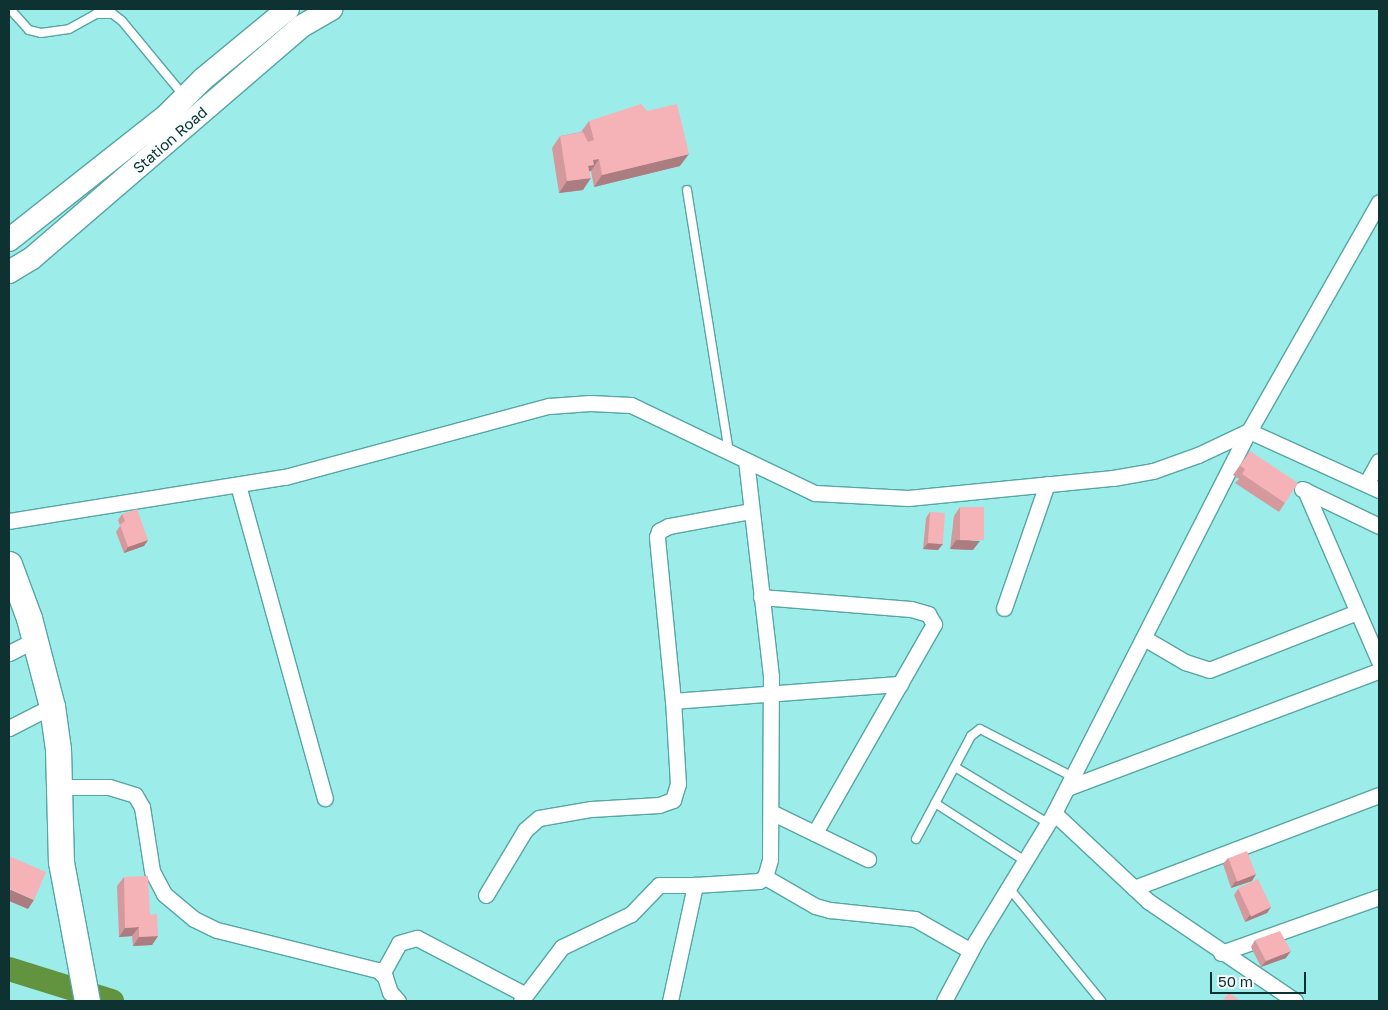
<!DOCTYPE html>
<style>
body{margin:0}
#map{position:relative;width:1388px;height:1010px;overflow:hidden;background:#9cedea;font-family:"Golos Text",sans-serif}
div>[style]{position:absolute}
.river>*{height:24px;margin:-12px;padding:0 12px;transform-origin:12px;border-radius:12px;background:#62933e}
.roads{filter:drop-shadow(1px 0 #55a6a4) drop-shadow(-1px 0 #55a6a4) drop-shadow(0 1px #55a6a4) drop-shadow(0 -1px #55a6a4)}
.service>*{height:8px;margin:-4px;padding:0 4px;transform-origin:4px;border-radius:4px;background:#fff}
.minor>*{height:15px;margin:-7.5px;padding:0 7.5px;transform-origin:7.5px;border-radius:7.5px;background:#fff}
.secondary>*{height:22px;margin:-11px;padding:0 11px;transform-origin:11px;border-radius:11px;background:#fff}
.primary>*{height:25px;margin:-12.5px;padding:0 12.5px;transform-origin:12.5px;border-radius:12.5px;background:#fff}
.wall>*{inset:0;background:#d3999d}
.shaded-wall>*{inset:0;background:#ac7d80}
.building>*{inset:0;background:#f5b2b7;transform-origin:0 0}
span{translate:-50% -50%;white-space:nowrap;text-align:center;line-height:1.15;-webkit-text-stroke:5px #f7fefe;paint-order:stroke}
.street-label{font-size:15px;color:#0e3131}
.frame{position:absolute;inset:0;border:10px solid #0e3131;pointer-events:none}
.scale{position:absolute;left:1210px;top:972px;width:96px;height:22px;box-sizing:border-box;border:2px solid #0e3131;border-top:0;padding-left:6px;font-size:15px;line-height:18px;white-space:nowrap;color:#0e3131;-webkit-text-stroke:4px #f7fefe;paint-order:stroke}
</style>
<div id="map">
<div class="river">
<div style="left:9px;top:969px;width:108px;rotate:17.3deg"></div>
</div>
<div class="roads">
<div class="service">
<div style="left:10px;top:9px;width:28px;rotate:48deg"></div>
<div style="left:29px;top:30px;width:12px;rotate:14deg"></div>
<div style="left:41px;top:33px;width:28px;rotate:-8deg"></div>
<div style="left:69px;top:29px;width:31px;rotate:-29deg"></div>
<div style="left:96px;top:14px;width:17px"></div>
<div style="left:113px;top:14px;width:11px;rotate:38deg"></div>
<div style="left:122px;top:21px;width:97px;rotate:50.4deg"></div>
<div style="left:687px;top:190px;width:265px;rotate:80.9deg"></div>
<div style="left:955px;top:767px;width:109px;rotate:31.1deg"></div>
<div style="left:935px;top:803px;width:107px;rotate:32.8deg"></div>
<div style="left:916px;top:839px;width:117px;rotate:-61.9deg"></div>
<div style="left:971px;top:736px;width:11px;rotate:-38deg"></div>
<div style="left:980px;top:729px;width:105px;rotate:27.3deg"></div>
<div style="left:1009px;top:888px;width:146px;rotate:50.8deg"></div>
</div>
<div class="minor">
<div style="left:1366px;top:484px;width:26px;rotate:-61deg"></div>
<div style="left:238px;top:485px;width:325px;rotate:74.5deg"></div>
<div style="left:1302px;top:489px;width:85px;rotate:25.7deg"></div>
<div style="left:1305px;top:490px;width:186px;rotate:66.6deg"></div>
<div style="left:9px;top:521px;width:279px;rotate:-9.1deg"></div>
<div style="left:285px;top:477px;width:273px;rotate:-15.1deg"></div>
<div style="left:549px;top:406px;width:41px;rotate:-4.2deg"></div>
<div style="left:590px;top:403px;width:41px;rotate:2.8deg"></div>
<div style="left:631px;top:405px;width:204px;rotate:25.6deg"></div>
<div style="left:815px;top:493px;width:93px;rotate:3.1deg"></div>
<div style="left:908px;top:498px;width:206px;rotate:-5.6deg"></div>
<div style="left:1113px;top:478px;width:41px;rotate:-9.9deg"></div>
<div style="left:1153px;top:471px;width:48px;rotate:-19.6deg"></div>
<div style="left:1198px;top:455px;width:56px;rotate:-25.2deg"></div>
<div style="left:1249px;top:431px;width:143px;rotate:24.4deg"></div>
<div style="left:761px;top:597px;width:150px;rotate:4.6deg"></div>
<div style="left:911px;top:609px;width:18px;rotate:16deg"></div>
<div style="left:928px;top:614px;width:12px;rotate:59deg"></div>
<div style="left:934px;top:624px;width:241px;rotate:119.7deg"></div>
<div style="left:1004px;top:608px;width:131px;rotate:-70.9deg"></div>
<div style="left:1144px;top:638px;width:48px;rotate:30.3deg"></div>
<div style="left:1185px;top:662px;width:25px;rotate:18deg"></div>
<div style="left:1209px;top:670px;width:159px;rotate:-21.4deg"></div>
<div style="left:9px;top:653px;width:29px;rotate:-27deg"></div>
<div style="left:673px;top:701px;width:228px;rotate:-4.3deg"></div>
<div style="left:9px;top:728px;width:48px;rotate:-27.1deg"></div>
<div style="left:60px;top:787px;width:49px"></div>
<div style="left:109px;top:787px;width:27px;rotate:17deg"></div>
<div style="left:135px;top:795px;width:14px;rotate:60deg"></div>
<div style="left:142px;top:807px;width:65px;rotate:81.1deg"></div>
<div style="left:152px;top:871px;width:26px;rotate:62deg"></div>
<div style="left:164px;top:894px;width:39px;rotate:40deg"></div>
<div style="left:194px;top:919px;width:25px;rotate:26deg"></div>
<div style="left:217px;top:930px;width:166px;rotate:14deg"></div>
<div style="left:378px;top:970px;width:10px;rotate:45deg"></div>
<div style="left:385px;top:977px;width:16px;rotate:72deg"></div>
<div style="left:390px;top:992px;width:12px;rotate:48deg"></div>
<div style="left:1067px;top:788px;width:333px;rotate:-20.6deg"></div>
<div style="left:771px;top:812px;width:108px;rotate:25.9deg"></div>
<div style="left:1054px;top:813px;width:129px;rotate:43.1deg"></div>
<div style="left:1148px;top:901px;width:178px;rotate:34.2deg"></div>
<div style="left:765px;top:877px;width:58px;rotate:30.1deg"></div>
<div style="left:815px;top:906px;width:16px;rotate:15deg"></div>
<div style="left:830px;top:910px;width:85px;rotate:6deg"></div>
<div style="left:915px;top:919px;width:64px;rotate:29.7deg"></div>
<div style="left:1134px;top:888px;width:262px;rotate:-20.8deg"></div>
<div style="left:486px;top:895px;width:76px;rotate:-59deg"></div>
<div style="left:525px;top:830px;width:18px;rotate:-41deg"></div>
<div style="left:539px;top:818px;width:53px;rotate:-9.8deg"></div>
<div style="left:591px;top:809px;width:68px;rotate:-3.4deg"></div>
<div style="left:659px;top:805px;width:15px;rotate:-20deg"></div>
<div style="left:673px;top:800px;width:17px;rotate:-73deg"></div>
<div style="left:678px;top:784px;width:83px;rotate:-93.4deg"></div>
<div style="left:673px;top:701px;width:165px;rotate:-95.6deg"></div>
<div style="left:657px;top:537px;width:6px;rotate:-72deg"></div>
<div style="left:659px;top:531px;width:11px;rotate:-27deg"></div>
<div style="left:669px;top:526px;width:83px;rotate:-10.4deg"></div>
<div style="left:1221px;top:953px;width:168px;rotate:-19.5deg"></div>
<div style="left:382px;top:974px;width:35px;rotate:-61deg"></div>
<div style="left:399px;top:943px;width:19px;rotate:-16deg"></div>
<div style="left:417px;top:938px;width:121px;rotate:27.6deg"></div>
<div style="left:521px;top:1001px;width:68px;rotate:-52.8deg"></div>
<div style="left:562px;top:947px;width:76px;rotate:-25.6deg"></div>
<div style="left:631px;top:914px;width:40px;rotate:-46deg"></div>
<div style="left:659px;top:885px;width:36px"></div>
<div style="left:670px;top:1001px;width:119px;rotate:-77.8deg"></div>
<div style="left:695px;top:885px;width:64px;rotate:-3.6deg"></div>
<div style="left:759px;top:881px;width:7px;rotate:-34deg"></div>
<div style="left:765px;top:877px;width:18px;rotate:-74deg"></div>
<div style="left:770px;top:860px;width:184px;rotate:-89.7deg"></div>
<div style="left:771px;top:676px;width:217px;rotate:-96.6deg"></div>
<div style="left:944px;top:1001px;width:68px;rotate:-61.9deg"></div>
<div style="left:976px;top:941px;width:150px;rotate:-58.6deg"></div>
<div style="left:1054px;top:813px;width:429px;rotate:-63deg"></div>
<div style="left:1249px;top:431px;width:263px;rotate:-60.4deg"></div>
</div>
<div class="secondary">
<div style="left:9px;top:240px;width:201px;rotate:-38.3deg"></div>
<div style="left:167px;top:115px;width:51px;rotate:-45deg"></div>
<div style="left:203px;top:79px;width:110px;rotate:-39.5deg"></div>
<div style="left:9px;top:272px;width:26px;rotate:-31deg"></div>
<div style="left:31px;top:259px;width:357px;rotate:-40.7deg"></div>
<div style="left:302px;top:26px;width:34px;rotate:-30deg"></div>
</div>
<div class="primary">
<div style="left:9px;top:564px;width:58px;rotate:69.7deg"></div>
<div style="left:29px;top:618px;width:91px;rotate:75.4deg"></div>
<div style="left:52px;top:706px;width:43px;rotate:82.1deg"></div>
<div style="left:58px;top:749px;width:113px;rotate:88.5deg"></div>
<div style="left:61px;top:862px;width:141px;rotate:79.4deg"></div>
</div>
</div>
<div class="wall">
<div style="clip-path:polygon(589px 121px,680px 166px,594px 187px,591px 171px,590px 171px,583px 190px,559px 193px,552px 148px,560px 136px,581px 132px)"></div>
<div style="clip-path:polygon(1250px 451px,1285px 503px,1279px 512px,1235px 483px,1239px 479px,1233px 475px)"></div>
<div style="clip-path:polygon(960px 507px,973px 550px,950px 549px,954px 516px)"></div>
<div style="clip-path:polygon(930px 512px,938px 550px,923px 549px,926px 518px)"></div>
<div style="clip-path:polygon(122px 514px,148px 540px,144px 546px,124px 553px,116px 532px,120px 526px,118px 520px)"></div>
<div style="clip-path:polygon(1228px 858px,1256px 874px,1252px 881px,1231px 888px,1223px 864px)"></div>
<div style="clip-path:polygon(124px 877px,150px 915px,158px 936px,152px 945px,133px 946px,132px 936px,119px 937px,117px 886px)"></div>
<div style="clip-path:polygon(1238px 889px,1271px 907px,1267px 913px,1245px 922px,1234px 895px)"></div>
<div style="clip-path:polygon(1255px 940px,1286px 958px,1261px 967px,1251px 947px)"></div>
</div>
<div class="shaded-wall">
<div style="clip-path:polygon(689px 154px,680px 166px,594px 187px,602px 175px)"></div>
<div style="clip-path:polygon(599px 159px,591px 171px,589px 171px,588px 166px,593px 160px)"></div>
<div style="clip-path:polygon(591px 178px,583px 190px,559px 193px,567px 181px)"></div>
<div style="clip-path:polygon(148px 540px,144px 546px,124px 553px,128px 547px)"></div>
<div style="clip-path:polygon(956px 540px,980px 541px,973px 550px,950px 549px)"></div>
<div style="clip-path:polygon(928px 543px,943px 544px,938px 550px,923px 549px)"></div>
<div style="clip-path:polygon(1256px 874px,1252px 881px,1231px 888px,1235px 882px)"></div>
<div style="clip-path:polygon(9px 889px,34px 900px,28px 909px,9px 901px)"></div>
<div style="clip-path:polygon(1271px 907px,1267px 913px,1245px 922px,1249px 916px)"></div>
<div style="clip-path:polygon(139px 927px,132px 936px,119px 937px,125px 928px)"></div>
<div style="clip-path:polygon(158px 936px,152px 945px,133px 946px,139px 937px)"></div>
<div style="clip-path:polygon(1291px 951px,1286px 958px,1261px 967px,1266px 961px)"></div>
</div>
<div class="building">
<div style="clip-path:polygon(641px 104px,647px 111px,677px 104px,689px 154px,602px 175px,599px 159px,593px 160px,594px 165px,588px 166px,591px 178px,567px 181px,560px 136px,583px 132px,588px 142px,594px 140px,589px 121px)"></div>
<div style="clip-path:polygon(1250px 451px,1298px 483px,1285px 503px,1242px 474px,1245px 469px,1240px 466px)"></div>
<div style="left:960px;top:507px;width:24px;height:33px"></div>
<div style="clip-path:polygon(137px 509px,148px 540px,128px 547px,120px 525px,125px 521px,122px 514px)"></div>
<div style="left:930px;top:512px;width:15px;height:31px;rotate:4deg"></div>
<div style="left:1247px;top:851px;width:25px;height:20px;rotate:69deg"></div>
<div style="clip-path:polygon(9px 856px,46px 872px,34px 900px,9px 889px)"></div>
<div style="clip-path:polygon(148px 876px,150px 915px,157px 914px,158px 936px,139px 937px,139px 927px,125px 928px,124px 877px)"></div>
<div style="left:1258px;top:879px;width:31px;height:22px;rotate:65deg"></div>
<div style="clip-path:polygon(1280px 931px,1291px 951px,1266px 961px,1255px 940px)"></div>
<div style="clip-path:polygon(1229px 993px,1241px 1001px,1222px 1001px)"></div>
</div>
<div class="street-label">
<span style="left:170px;top:140px;rotate:-41deg">Station Road</span>
</div>
<div class="frame"></div>
<div class="scale">50 m</div>
</div>
